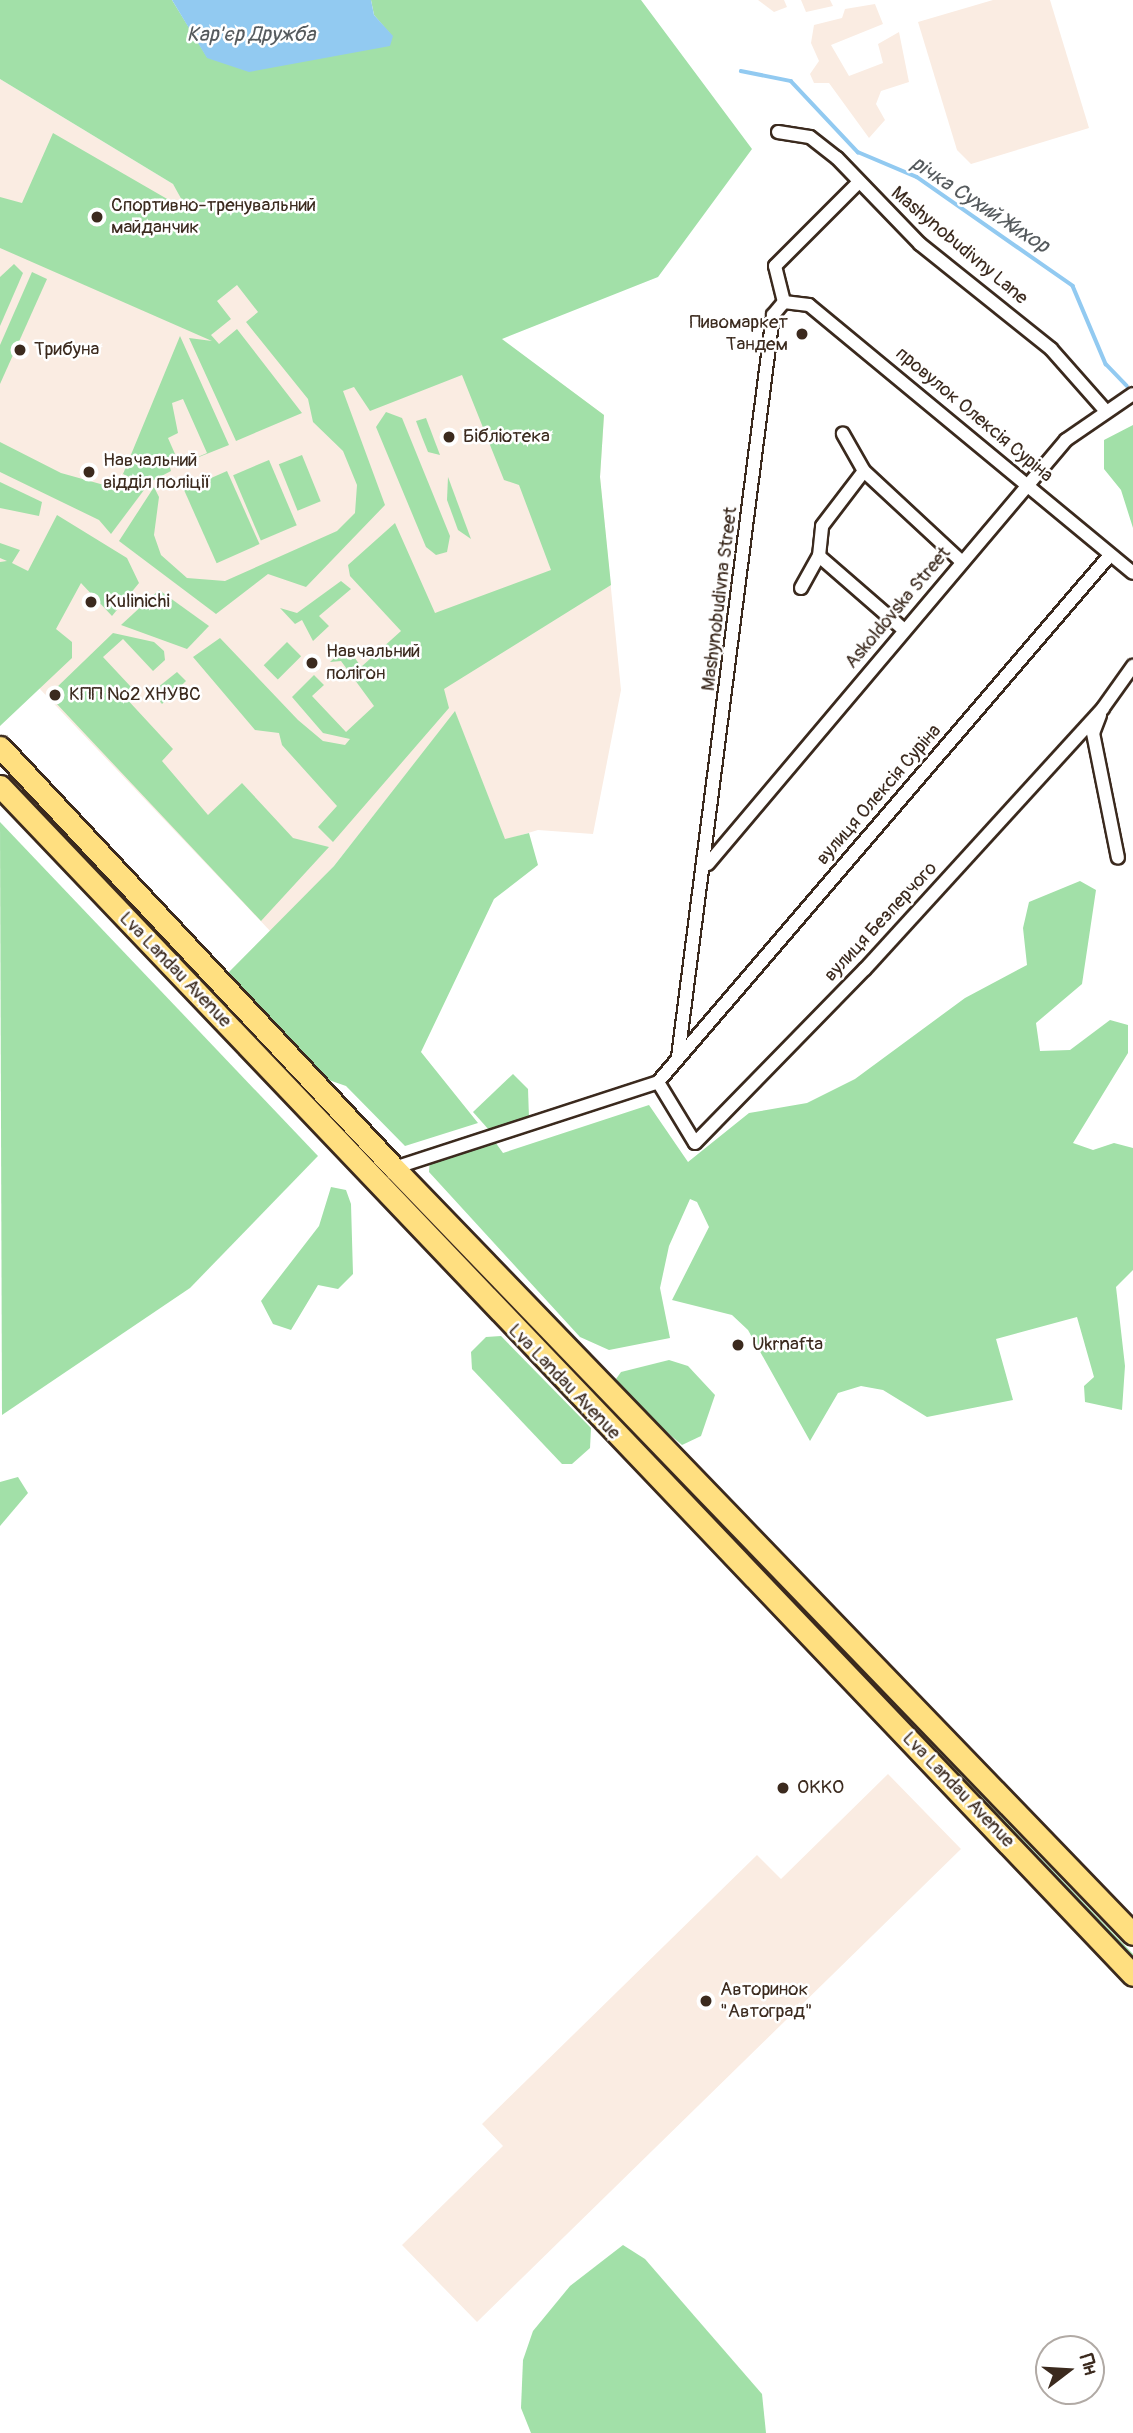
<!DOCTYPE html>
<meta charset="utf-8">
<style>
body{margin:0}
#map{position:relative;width:1133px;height:2433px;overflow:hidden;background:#fff;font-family:Pangolin,sans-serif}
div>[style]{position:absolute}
.built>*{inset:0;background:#faece2}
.green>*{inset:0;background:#a2e0a8;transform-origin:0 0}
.water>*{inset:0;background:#92caf1}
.stream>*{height:3.5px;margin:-1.75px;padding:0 1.75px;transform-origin:1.75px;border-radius:1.75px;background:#92caf1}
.roads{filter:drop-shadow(2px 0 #3b2a1e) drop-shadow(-2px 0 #3b2a1e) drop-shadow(0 2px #3b2a1e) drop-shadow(0 -2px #3b2a1e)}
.minor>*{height:12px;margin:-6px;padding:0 6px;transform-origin:6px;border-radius:6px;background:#fff}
.primary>*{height:21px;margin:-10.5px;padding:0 10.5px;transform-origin:10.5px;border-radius:10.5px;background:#ffdf80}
.dots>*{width:19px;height:19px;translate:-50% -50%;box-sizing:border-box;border:4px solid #fff;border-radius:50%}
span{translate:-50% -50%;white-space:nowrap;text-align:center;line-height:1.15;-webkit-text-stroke:5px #fff;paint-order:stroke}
.poi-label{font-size:19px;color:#3b2a1e}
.left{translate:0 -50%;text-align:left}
.right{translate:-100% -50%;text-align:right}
.street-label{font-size:19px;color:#3b2a1e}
.water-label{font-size:21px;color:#555a5d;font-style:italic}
.north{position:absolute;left:1035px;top:2335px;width:70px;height:70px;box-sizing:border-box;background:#fff;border:2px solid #b1aaa5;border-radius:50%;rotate:73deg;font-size:19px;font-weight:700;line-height:28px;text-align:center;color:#3b2a1e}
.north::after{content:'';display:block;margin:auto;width:24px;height:32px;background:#3b2a1e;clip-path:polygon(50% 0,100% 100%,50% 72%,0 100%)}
</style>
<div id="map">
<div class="built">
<div style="clip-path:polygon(758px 0,784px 0,787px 7px,774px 12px)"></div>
<div style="clip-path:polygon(801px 0,830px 0,833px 6px,806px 12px)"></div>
<div style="clip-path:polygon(993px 0,1050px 0,1089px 128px,971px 164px,957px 150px,918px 22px)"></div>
<div style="clip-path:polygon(875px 4px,883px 24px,831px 45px,849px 76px,883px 63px,878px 44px,899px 32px,909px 82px,881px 91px,876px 104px,885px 120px,869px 138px,829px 83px,814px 83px,810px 74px,819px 61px,811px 43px,814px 25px,842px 18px,845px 9px)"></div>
<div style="clip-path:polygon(0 79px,173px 184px,329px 395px,501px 339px,604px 415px,600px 477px,621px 690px,593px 834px,538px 830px,505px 840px,455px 712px,334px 866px,271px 932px,0 647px)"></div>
<div style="clip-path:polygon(888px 1774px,961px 1849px,477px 2322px,402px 2245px,503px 2146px,482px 2124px,757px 1855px,781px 1879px)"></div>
</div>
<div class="green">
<div style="clip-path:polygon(0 0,172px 0,207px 57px,392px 36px,374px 15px,371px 0,641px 0,752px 149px,658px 277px,502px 339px,604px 415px,600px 477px,611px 585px,444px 689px,449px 708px,333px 842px,318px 827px,337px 806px,282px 745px,279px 733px,255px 730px,193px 657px,220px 638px,298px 720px,323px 741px,345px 745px,350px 739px,323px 733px,292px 697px,314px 675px,324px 685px,312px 696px,346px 732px,374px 706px,341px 661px,330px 662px,347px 646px,361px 667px,401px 631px,350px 576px,348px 565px,395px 523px,435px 613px,551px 570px,519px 485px,504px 480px,462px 375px,370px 411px,354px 387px,343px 391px,385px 505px,306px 587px,268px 574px,216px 614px,119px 541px,154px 487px,159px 497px,154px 535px,161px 555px,187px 578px,225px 581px,337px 531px,355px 513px,357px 485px,343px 451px,313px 422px,308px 399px,246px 322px,258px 312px,237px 285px,217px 301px,231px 319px,211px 335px,219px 344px,237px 329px,302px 413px,236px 441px,189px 338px,212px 341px,0 248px,0 197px,22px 203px,53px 133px,188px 211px,173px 184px,0 79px)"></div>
<div style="clip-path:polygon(14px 264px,23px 273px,0 326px,0 277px)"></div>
<div style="clip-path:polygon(32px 272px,47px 279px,0 384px,0 345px)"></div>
<div style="clip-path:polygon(180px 336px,229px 445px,179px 465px,207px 453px,183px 399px,172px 403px,178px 433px,168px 438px,175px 454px,167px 458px,171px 471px,150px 482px,111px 534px,99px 520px,0 472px,0 442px,61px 473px,122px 490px,129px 477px,123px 474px)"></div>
<div style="clip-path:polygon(386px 412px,402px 418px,450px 536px,447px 552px,436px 555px,426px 547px,376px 427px)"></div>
<div style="clip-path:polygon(426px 418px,440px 455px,428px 452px,422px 437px,416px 421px)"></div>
<div style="clip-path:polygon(1133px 425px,1133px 528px,1121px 490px,1104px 469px,1104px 440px)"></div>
<div style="left:302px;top:455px;width:50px;height:25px;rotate:68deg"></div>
<div style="left:269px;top:460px;width:71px;height:39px;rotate:67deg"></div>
<div style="left:227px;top:471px;width:80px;height:47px;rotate:66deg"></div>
<div style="clip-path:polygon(448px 477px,471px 539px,458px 530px,447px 500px)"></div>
<div style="clip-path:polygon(0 482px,42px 502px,39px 516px,0 508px)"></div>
<div style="clip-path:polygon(57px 515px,127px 558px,139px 583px,112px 616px,81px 583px,56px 629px,72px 642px,72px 658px,0 726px,0 562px,7px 561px,0 558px,0 543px,20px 550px,12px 563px,28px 571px)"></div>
<div style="clip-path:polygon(341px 581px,351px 589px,319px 616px,329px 626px,313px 641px,302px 620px,295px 624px,280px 608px,297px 613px)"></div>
<div style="clip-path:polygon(159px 590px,209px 626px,187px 649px,121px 625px)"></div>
<div style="clip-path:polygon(113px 633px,154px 642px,164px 651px,165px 660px,153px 671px,123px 639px,103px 657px,132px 688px,124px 696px,173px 749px,162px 761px,208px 815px,242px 783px,293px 838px,329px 847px,261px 921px,55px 702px,61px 696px,55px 689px)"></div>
<div style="left:287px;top:642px;width:20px;height:33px;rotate:45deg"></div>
<div style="clip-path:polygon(177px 672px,186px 681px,162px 704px,152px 692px)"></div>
<div style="clip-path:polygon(455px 711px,505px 839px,529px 833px,538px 865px,494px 899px,421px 1052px,478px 1123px,405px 1146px,346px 1086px,323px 1078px,225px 976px,334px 866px)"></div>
<div style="clip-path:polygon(0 822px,318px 1156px,190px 1288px,2px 1415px)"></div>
<div style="clip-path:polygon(1080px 881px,1096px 890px,1082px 984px,1036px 1023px,1040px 1051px,1070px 1050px,1110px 1020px,1128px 1025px,1128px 1053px,1073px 1143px,1093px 1150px,1114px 1143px,1133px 1148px,1133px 1270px,1116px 1287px,1125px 1366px,1122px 1410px,1085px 1402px,1084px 1386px,1094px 1377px,1077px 1317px,996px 1339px,1013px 1400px,927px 1417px,883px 1390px,861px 1386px,838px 1393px,810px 1441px,748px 1330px,732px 1315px,672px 1300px,709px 1227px,697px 1202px,690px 1199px,669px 1246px,660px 1288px,670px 1338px,609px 1350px,580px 1337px,429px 1172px,430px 1157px,493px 1139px,503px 1153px,649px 1105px,688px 1162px,749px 1113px,807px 1103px,855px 1079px,965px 998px,1027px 965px,1023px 928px,1029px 902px)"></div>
<div style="clip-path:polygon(513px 1074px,528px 1089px,529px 1118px,489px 1130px,473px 1112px)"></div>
<div style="clip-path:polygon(331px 1187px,346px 1190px,351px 1204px,353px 1274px,338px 1289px,318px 1285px,291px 1330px,273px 1324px,261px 1301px,319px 1226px)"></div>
<div style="clip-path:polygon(532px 1328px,1133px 1954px,1133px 1963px,529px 1332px)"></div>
<div style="clip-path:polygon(501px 1336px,591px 1428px,590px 1448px,572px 1464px,562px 1464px,472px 1369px,471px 1352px,486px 1337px)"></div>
<div style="clip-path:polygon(669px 1360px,688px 1366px,715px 1395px,701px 1436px,682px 1445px,637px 1407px,616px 1379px,621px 1372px)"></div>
<div style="clip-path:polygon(18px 1477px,28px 1493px,0 1526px,0 1482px)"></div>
<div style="clip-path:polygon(623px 2245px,645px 2259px,762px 2394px,766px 2433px,531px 2433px,521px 2408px,523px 2360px,533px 2331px,570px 2286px)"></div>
</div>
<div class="water">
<div style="clip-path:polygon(172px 0,371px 0,374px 15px,393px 36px,390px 46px,249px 72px,207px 58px)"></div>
</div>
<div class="stream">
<div style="left:741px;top:71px;width:51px;rotate:11.3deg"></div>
<div style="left:791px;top:81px;width:98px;rotate:46.7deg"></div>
<div style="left:858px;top:152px;width:64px;rotate:23deg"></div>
<div style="left:917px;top:177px;width:190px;rotate:34.9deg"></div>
<div style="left:1073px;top:286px;width:85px;rotate:67.1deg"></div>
<div style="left:1106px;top:364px;width:30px;rotate:46deg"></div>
</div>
<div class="roads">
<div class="minor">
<div style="left:778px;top:132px;width:32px;rotate:9deg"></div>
<div style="left:810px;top:137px;width:34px;rotate:38deg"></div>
<div style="left:837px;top:158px;width:120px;rotate:46deg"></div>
<div style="left:920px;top:244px;width:168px;rotate:38.7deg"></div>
<div style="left:1051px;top:349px;width:80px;rotate:48.5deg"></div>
<div style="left:784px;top:302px;width:25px;rotate:7deg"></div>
<div style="left:809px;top:305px;width:420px;rotate:39.6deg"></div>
<div style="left:784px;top:302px;width:37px;rotate:-104deg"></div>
<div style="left:775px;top:266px;width:119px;rotate:-45deg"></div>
<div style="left:864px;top:471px;width:134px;rotate:42.9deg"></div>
<div style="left:819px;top:556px;width:113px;rotate:41deg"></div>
<div style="left:801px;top:588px;width:37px;rotate:-61deg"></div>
<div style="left:819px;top:556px;width:30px;rotate:-84deg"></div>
<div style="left:822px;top:526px;width:69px;rotate:-52.6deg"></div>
<div style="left:864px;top:471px;width:43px;rotate:-119.6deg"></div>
<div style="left:1100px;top:715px;width:19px;rotate:111deg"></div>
<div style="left:1093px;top:733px;width:127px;rotate:78.7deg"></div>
<div style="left:708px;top:864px;width:555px;rotate:-49.82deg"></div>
<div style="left:1066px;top:440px;width:81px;rotate:-34.5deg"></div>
<div style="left:678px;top:1057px;width:748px;rotate:-82.7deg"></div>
<div style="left:773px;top:315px;width:17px;rotate:-50deg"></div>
<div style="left:658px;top:1082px;width:71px;rotate:58.8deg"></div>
<div style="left:695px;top:1143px;width:243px;rotate:-45.7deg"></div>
<div style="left:865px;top:969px;width:353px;rotate:-47.6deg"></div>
<div style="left:1103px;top:708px;width:52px;rotate:-54.5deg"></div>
<div style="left:394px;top:1168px;width:278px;rotate:-18deg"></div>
<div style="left:658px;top:1082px;width:694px;rotate:-49.38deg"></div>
</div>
<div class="primary">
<div style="left:0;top:747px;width:577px;rotate:46.9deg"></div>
<div style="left:394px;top:1168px;width:1064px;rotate:46.03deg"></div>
<div style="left:0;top:786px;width:1642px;rotate:46.38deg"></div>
</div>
</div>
<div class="dots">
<div style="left:97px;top:217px;background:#3b2a1e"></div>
<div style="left:802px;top:334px;background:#3b2a1e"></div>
<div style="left:20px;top:350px;background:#3b2a1e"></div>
<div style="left:449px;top:437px;background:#3b2a1e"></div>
<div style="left:89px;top:472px;background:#3b2a1e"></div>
<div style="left:91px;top:602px;background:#3b2a1e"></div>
<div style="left:312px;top:663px;background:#3b2a1e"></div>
<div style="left:55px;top:695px;background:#3b2a1e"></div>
<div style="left:738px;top:1345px;background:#3b2a1e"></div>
<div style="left:783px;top:1788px;background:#3b2a1e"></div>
<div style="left:706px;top:2001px;background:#3b2a1e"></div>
</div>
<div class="poi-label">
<span class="left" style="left:111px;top:217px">Спортивно-тренувальний<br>майданчик</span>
<span class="right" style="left:788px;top:334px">Пивомаркет<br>Тандем</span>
<span class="left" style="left:34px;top:350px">Трибуна</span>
<span class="left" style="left:463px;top:437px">Бібліотека</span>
<span class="left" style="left:103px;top:472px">Навчальний<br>відділ поліції</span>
<span class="left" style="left:105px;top:602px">Kulinichi</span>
<span class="left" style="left:326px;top:663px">Навчальний<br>полігон</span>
<span class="left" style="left:69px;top:695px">КПП №2 ХНУВС</span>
<span class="left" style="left:752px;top:1345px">Ukrnafta</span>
<span class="left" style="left:797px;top:1788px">OKKO</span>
<span class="left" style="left:720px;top:2001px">Авторинок<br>"Автоград"</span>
</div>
<div class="street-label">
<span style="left:959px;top:246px;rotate:40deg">Mashynobudivny Lane</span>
<span style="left:974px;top:415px;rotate:40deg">провулок Олексія Суріна</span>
<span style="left:720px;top:599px;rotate:-83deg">Mashynobudivna Street</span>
<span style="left:898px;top:608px;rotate:-50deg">Askoldovska Street</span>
<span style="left:879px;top:795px;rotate:-49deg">вулиця Олексія Суріна</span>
<span style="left:881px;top:922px;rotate:-47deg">вулиця Безперчого</span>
<span style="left:175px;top:970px;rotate:46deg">Lva Landau Avenue</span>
<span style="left:564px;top:1382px;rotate:46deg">Lva Landau Avenue</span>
<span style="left:958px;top:1790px;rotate:46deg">Lva Landau Avenue</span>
</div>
<div class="water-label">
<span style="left:251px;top:35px">Кар'єр Дружба</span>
<span style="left:980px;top:205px;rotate:33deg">річка Сухий Жихор</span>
</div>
<div class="north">Пн</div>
</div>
